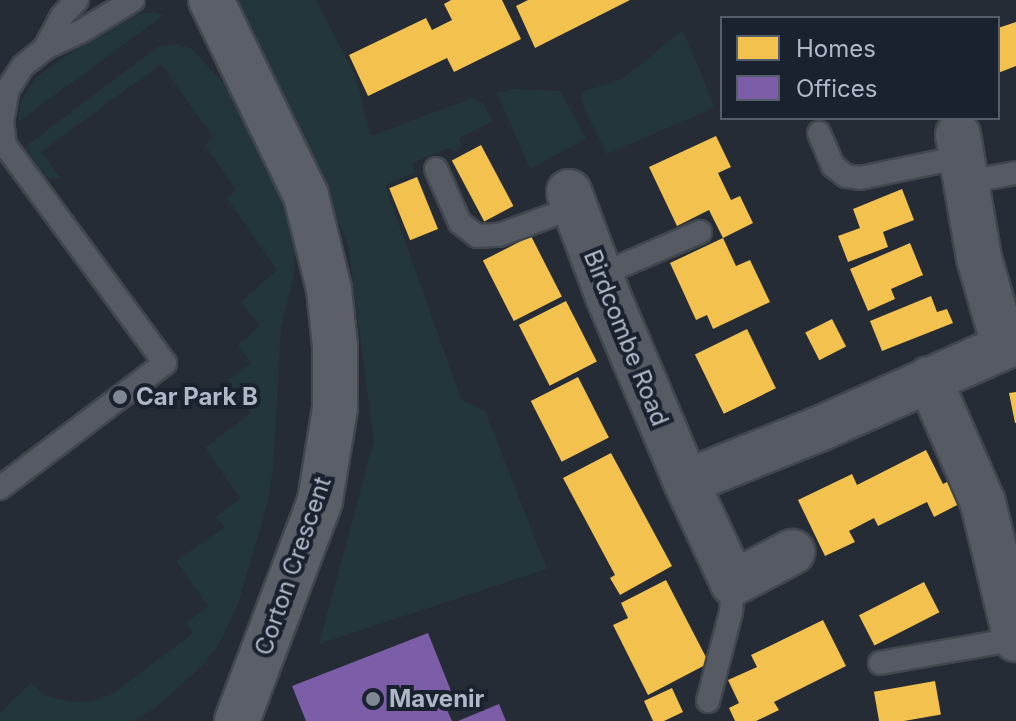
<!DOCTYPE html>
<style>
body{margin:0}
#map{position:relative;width:1016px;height:721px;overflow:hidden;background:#262c35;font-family:Inter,sans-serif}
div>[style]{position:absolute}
.green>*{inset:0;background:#23363b}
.homes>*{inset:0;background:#f2c14e;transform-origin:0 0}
.offices>*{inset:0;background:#7b5ea7}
.roads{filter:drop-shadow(2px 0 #42474e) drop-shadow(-2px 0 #42474e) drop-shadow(0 2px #42474e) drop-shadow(0 -2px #42474e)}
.lane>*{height:22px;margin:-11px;padding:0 11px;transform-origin:11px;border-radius:11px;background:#565b63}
.street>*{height:44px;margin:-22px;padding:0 22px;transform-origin:22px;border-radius:22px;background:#565b63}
.secondary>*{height:44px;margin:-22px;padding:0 22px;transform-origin:22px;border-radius:22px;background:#5a5f68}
.dots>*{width:22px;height:22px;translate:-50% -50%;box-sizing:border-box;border:4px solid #1a2230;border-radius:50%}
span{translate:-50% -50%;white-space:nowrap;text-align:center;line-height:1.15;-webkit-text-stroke:8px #1a2230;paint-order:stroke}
.street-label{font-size:24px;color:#afb8c7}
.poi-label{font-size:24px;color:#afb8c7;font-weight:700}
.left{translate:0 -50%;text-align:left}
.legend{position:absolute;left:720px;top:16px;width:280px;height:104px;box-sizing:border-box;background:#1a2230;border:2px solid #565e6c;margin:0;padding:10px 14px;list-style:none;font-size:24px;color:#afb8c7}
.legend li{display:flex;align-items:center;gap:16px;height:40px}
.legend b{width:40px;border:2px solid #565e6c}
</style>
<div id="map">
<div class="green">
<div style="clip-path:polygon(234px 0,316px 0,354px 73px,371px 136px,472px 98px,484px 104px,492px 121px,459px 138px,462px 147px,453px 151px,450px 147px,412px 163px,415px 172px,385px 185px,461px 399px,485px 411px,547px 569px,319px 644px,374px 441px,348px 245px,285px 99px)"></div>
<div style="clip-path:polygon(154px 12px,164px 15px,18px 122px,20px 102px,36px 77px,123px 16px)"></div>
<div style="clip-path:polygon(680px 32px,683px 32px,695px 58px,714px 108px,607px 154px,587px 114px,581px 96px,584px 91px,624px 78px)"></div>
<div style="clip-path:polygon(176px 44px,192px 49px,228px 88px,254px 126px,290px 212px,296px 248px,293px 279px,281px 327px,273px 469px,267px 505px,238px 604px,218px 646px,202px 666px,154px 709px,132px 721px,0 721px,0 713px,31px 683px,47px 696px,72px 702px,91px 701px,114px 693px,193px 633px,186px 623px,208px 606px,176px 561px,225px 527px,216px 517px,240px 498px,205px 448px,251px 413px,228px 380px,251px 363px,238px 345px,260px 326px,241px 302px,277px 270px,227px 198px,236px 190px,205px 145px,213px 137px,161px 64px,41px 152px,61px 179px,45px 178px,25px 147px,159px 46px)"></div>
<div style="clip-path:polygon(514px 89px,560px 91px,586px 139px,530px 169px,497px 93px)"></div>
</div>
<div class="homes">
<div style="clip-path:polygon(451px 0,502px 0,521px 39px,454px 72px,447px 58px,368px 96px,349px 55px,426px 18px,432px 30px,452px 20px,444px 4px)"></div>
<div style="clip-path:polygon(528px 0,630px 0,535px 48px,516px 6px)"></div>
<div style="clip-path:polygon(1016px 22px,1016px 66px,998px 73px,998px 28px)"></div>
<div style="clip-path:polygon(716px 136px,731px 167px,718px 173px,731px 200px,740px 196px,753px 223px,723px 238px,736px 266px,750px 260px,770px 302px,713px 329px,707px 315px,696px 320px,670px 263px,723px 238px,709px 210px,677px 226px,649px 167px)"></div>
<div style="left:481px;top:145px;width:69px;height:33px;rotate:62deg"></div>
<div style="left:417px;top:177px;width:56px;height:30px;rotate:68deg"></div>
<div style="clip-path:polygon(902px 189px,914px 220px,883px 232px,888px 247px,848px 262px,838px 236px,860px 228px,853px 209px)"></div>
<div style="left:531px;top:236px;width:68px;height:54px;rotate:63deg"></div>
<div style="clip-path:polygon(910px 243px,923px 275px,891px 289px,895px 299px,868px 311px,850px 269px)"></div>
<div style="clip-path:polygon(931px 296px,937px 312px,947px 309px,953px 323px,882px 351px,870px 321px)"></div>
<div style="left:566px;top:301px;width:68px;height:53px;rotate:63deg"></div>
<div style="left:832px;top:319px;width:31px;height:30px;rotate:63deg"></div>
<div style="left:747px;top:329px;width:66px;height:58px;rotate:64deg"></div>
<div style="left:578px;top:377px;width:68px;height:53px;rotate:63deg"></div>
<div style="clip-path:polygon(1016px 392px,1016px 423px,1015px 423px,1009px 393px)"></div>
<div style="clip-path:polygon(926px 450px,943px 484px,951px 480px,963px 502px,934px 517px,927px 502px,878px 526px,874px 518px,849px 531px,855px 542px,825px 556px,798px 500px,852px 474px,857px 485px)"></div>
<div style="clip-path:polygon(611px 453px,672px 566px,620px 595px,610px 578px,615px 575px,563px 478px)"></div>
<div style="clip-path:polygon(666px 580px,709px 663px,648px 695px,613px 625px,628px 618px,621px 603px)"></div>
<div style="left:924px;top:582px;width:34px;height:73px;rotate:63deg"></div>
<div style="clip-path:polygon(823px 620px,846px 666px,774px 702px,779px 710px,756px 721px,735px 721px,729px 708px,739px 703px,728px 680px,757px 667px,751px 655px)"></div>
<div style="left:935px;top:681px;width:34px;height:62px;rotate:80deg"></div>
<div style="clip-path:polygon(672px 688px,683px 712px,664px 721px,653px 721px,644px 701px)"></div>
</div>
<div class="offices">
<div style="clip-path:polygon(428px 633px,457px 706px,447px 710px,452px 721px,306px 721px,292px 686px)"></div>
<div style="clip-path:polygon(499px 704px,506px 721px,458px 721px)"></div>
</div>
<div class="roads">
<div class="lane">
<div style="left:45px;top:48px;width:36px;rotate:-62deg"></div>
<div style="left:62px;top:16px;width:22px;rotate:-47deg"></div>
<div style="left:819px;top:133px;width:36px;rotate:67deg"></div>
<div style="left:833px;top:166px;width:16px;rotate:38deg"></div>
<div style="left:846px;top:176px;width:14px;rotate:8deg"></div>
<div style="left:860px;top:178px;width:103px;rotate:-11.7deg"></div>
<div style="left:436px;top:169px;width:59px;rotate:66deg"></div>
<div style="left:460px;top:223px;width:21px;rotate:37deg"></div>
<div style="left:477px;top:236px;width:22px;rotate:-3deg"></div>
<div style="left:499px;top:235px;width:81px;rotate:-20.2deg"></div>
<div style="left:965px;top:182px;width:52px;rotate:-10deg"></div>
<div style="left:600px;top:275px;width:109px;rotate:-23.3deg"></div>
<div style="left:0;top:488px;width:207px;rotate:-37.1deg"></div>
<div style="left:165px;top:363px;width:270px;rotate:-126.3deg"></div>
<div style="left:5px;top:145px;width:23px;rotate:-97deg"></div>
<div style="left:2px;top:122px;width:34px;rotate:-80deg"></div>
<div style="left:8px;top:89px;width:27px;rotate:-57deg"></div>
<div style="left:23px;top:66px;width:28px;rotate:-39deg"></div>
<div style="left:45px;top:48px;width:38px;rotate:-25deg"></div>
<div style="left:80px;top:32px;width:62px;rotate:-31.1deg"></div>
<div style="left:880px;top:663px;width:138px;rotate:-10deg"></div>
<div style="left:708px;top:701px;width:92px;rotate:-75.5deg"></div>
<div style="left:731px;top:612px;width:29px;rotate:-86deg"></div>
</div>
<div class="street">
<div style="left:958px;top:135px;width:125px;rotate:80.3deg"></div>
<div style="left:979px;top:258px;width:91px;rotate:74deg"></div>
<div style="left:569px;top:192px;width:111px;rotate:69.4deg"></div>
<div style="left:608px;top:296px;width:202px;rotate:67.2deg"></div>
<div style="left:686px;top:482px;width:141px;rotate:-21.7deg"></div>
<div style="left:817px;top:430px;width:218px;rotate:-23.9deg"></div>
<div style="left:929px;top:379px;width:135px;rotate:66.5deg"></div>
<div style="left:983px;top:503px;width:140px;rotate:76.4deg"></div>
<div style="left:686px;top:482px;width:111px;rotate:65deg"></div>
<div style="left:733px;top:583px;width:67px;rotate:-27.7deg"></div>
</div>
<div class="secondary">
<div style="left:211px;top:0;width:218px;rotate:64.1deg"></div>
<div style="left:306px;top:196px;width:96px;rotate:76.1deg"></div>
<div style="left:329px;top:289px;width:57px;rotate:84deg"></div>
<div style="left:335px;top:346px;width:62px;rotate:90deg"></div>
<div style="left:335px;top:408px;width:94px;rotate:99.2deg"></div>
<div style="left:320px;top:501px;width:235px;rotate:110.7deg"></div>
</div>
</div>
<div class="dots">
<div style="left:120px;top:397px;background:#7f8794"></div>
<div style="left:373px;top:699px;background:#7f8794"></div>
</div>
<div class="street-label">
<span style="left:626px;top:338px;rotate:68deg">Birdcombe Road</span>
<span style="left:293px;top:566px;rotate:-71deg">Corton Crescent</span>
</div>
<div class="poi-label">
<span class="left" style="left:136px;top:397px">Car Park B</span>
<span class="left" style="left:389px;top:699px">Mavenir</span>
</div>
<ul class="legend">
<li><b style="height:22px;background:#f2c14e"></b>Homes</li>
<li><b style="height:22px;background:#7b5ea7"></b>Offices</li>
</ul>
</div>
